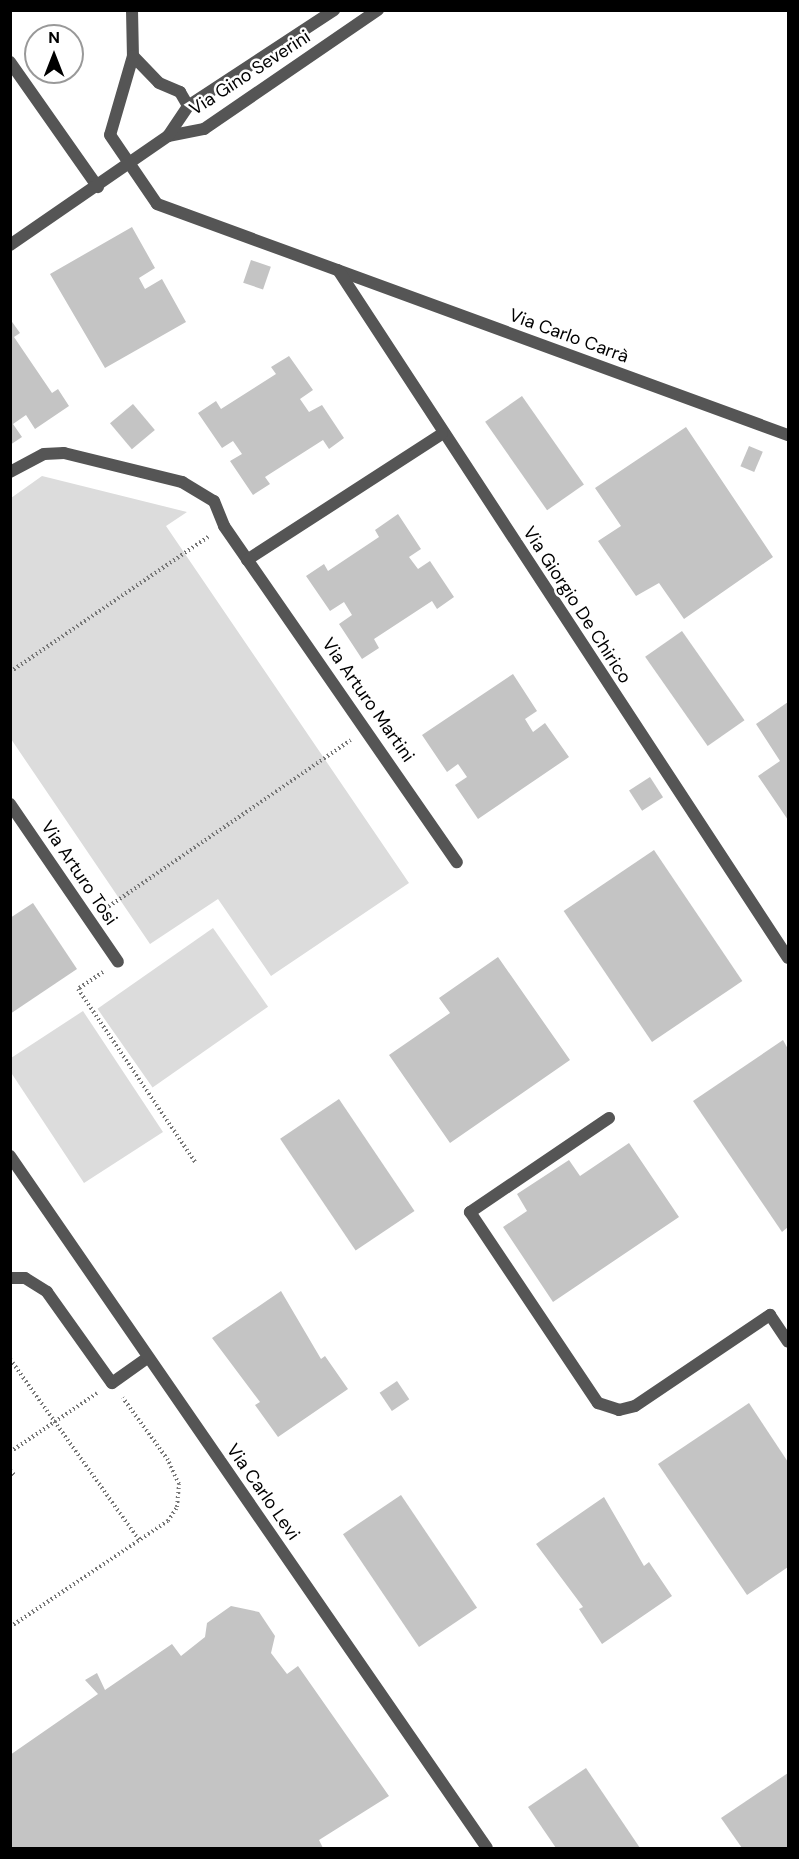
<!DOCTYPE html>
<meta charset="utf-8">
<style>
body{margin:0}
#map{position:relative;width:799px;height:1859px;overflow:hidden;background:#fff;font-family:"DM Sans",sans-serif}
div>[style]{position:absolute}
.green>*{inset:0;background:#dcdcdc;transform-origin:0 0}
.building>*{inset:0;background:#c4c4c4;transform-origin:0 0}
.path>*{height:4px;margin-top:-2px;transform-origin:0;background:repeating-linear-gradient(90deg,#777 0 1.5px,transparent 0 4.5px)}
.service>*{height:12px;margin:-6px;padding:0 6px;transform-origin:6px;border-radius:6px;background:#555}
.minor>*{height:12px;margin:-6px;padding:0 6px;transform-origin:6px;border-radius:6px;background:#555}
span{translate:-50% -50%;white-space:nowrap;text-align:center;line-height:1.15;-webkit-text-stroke:5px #fff;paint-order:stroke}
.street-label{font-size:18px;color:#000}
.frame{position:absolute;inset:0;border:12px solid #000;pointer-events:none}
.north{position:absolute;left:24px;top:24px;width:60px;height:60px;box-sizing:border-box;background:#fff;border:2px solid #999;border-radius:50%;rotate:0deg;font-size:16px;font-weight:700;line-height:24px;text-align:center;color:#000}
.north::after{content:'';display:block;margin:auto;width:21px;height:27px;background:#000;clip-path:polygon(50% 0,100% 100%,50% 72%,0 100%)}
</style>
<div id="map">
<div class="green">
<div style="clip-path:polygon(42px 476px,187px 512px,166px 526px,409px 883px,271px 976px,218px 899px,150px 944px,11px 739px,11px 498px)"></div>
<div style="left:213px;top:928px;width:96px;height:141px;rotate:55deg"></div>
<div style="clip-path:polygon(83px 1011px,163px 1132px,84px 1183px,10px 1071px,11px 1058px)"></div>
</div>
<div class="building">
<div style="clip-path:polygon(132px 227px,155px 268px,139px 278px,145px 289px,162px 279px,186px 322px,105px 368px,50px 274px)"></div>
<div style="left:251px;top:260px;width:21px;height:24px;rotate:19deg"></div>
<div style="clip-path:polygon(10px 319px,20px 333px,14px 337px,52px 393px,58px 389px,69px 406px,35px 429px,26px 415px,13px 424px,22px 437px,10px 445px)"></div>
<div style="clip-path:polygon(289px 356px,313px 390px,300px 399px,309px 412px,322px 405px,344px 438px,329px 449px,323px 440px,265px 477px,270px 484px,253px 495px,230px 461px,242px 454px,233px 441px,222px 448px,198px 413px,216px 401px,221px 409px,276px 374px,271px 367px)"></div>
<div style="left:522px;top:396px;width:108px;height:45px;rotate:55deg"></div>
<div style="left:133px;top:404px;width:34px;height:30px;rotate:50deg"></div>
<div style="clip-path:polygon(686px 427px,773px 557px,684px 619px,659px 583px,636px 596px,598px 541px,621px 526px,595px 488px)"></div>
<div style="left:749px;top:446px;width:15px;height:22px;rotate:23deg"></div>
<div style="clip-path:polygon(398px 514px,421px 549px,409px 557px,418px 569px,430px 561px,454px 597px,437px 609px,432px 601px,374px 639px,379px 648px,362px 659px,339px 624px,352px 615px,344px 602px,330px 611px,306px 576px,324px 564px,328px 571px,379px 537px,375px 530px)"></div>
<div style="left:682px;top:631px;width:109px;height:45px;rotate:55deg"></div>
<div style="clip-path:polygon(513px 674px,537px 711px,525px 719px,533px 732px,545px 723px,569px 757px,478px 819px,455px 785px,467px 777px,458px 764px,447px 772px,422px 735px)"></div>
<div style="clip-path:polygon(788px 702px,788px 820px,758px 776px,780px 761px,756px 724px)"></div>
<div style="left:650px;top:777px;width:24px;height:25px;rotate:57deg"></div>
<div style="left:654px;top:850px;width:158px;height:109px;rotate:56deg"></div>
<div style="clip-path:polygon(33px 903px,77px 969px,10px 1014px,10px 918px)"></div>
<div style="clip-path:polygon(498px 957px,570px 1060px,450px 1143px,389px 1055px,450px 1013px,439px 998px)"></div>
<div style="clip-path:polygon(783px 1040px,788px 1049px,788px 1227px,782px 1232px,693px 1101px)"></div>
<div style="left:339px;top:1099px;width:135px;height:71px;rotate:56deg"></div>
<div style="clip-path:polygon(629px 1143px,679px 1217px,553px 1302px,503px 1227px,527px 1211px,517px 1194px,569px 1160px,580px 1176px)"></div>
<div style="clip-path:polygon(281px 1291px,321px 1359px,325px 1356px,348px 1389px,278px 1437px,255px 1405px,260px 1402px,212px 1338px)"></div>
<div style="left:397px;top:1381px;width:22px;height:21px;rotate:56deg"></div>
<div style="clip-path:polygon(749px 1403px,788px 1462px,788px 1567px,747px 1595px,658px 1464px)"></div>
<div style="left:401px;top:1495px;width:136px;height:70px;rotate:56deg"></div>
<div style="clip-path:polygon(604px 1497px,644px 1566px,649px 1562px,672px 1596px,602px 1644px,579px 1609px,583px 1607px,536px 1544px)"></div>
<div style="clip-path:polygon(231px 1606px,259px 1612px,275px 1636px,271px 1653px,287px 1674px,298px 1666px,389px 1796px,319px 1840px,323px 1848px,10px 1848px,10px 1755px,98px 1694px,85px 1680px,97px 1673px,105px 1690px,172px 1644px,181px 1656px,205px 1637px,207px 1623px)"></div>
<div style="clip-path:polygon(586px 1768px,640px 1848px,556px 1848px,528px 1807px)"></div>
<div style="clip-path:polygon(788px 1773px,788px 1848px,742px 1848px,721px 1818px)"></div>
</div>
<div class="path">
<div style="left:10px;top:672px;width:240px;rotate:-34.3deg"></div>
<div style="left:105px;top:909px;width:298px;rotate:-34.5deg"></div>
<div style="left:103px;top:972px;width:30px;rotate:146deg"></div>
<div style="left:78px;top:989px;width:209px;rotate:55.9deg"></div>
<div style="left:10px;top:1359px;width:224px;rotate:54.5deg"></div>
<div style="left:10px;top:1452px;width:105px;rotate:-34.1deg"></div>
<div style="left:10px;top:1470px;width:8px;rotate:50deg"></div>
<div style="left:10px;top:1627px;width:190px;rotate:-33.9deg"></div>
<div style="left:168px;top:1521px;width:17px;rotate:-57deg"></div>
<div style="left:177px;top:1507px;width:23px;rotate:-85deg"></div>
<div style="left:179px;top:1484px;width:26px;rotate:-115deg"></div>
<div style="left:168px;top:1460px;width:77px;rotate:-126deg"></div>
</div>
<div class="service">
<div style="left:609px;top:1118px;width:168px;rotate:145.9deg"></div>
<div style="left:470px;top:1212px;width:230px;rotate:56.2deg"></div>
<div style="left:598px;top:1403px;width:22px;rotate:18deg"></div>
<div style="left:619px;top:1410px;width:16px;rotate:-14deg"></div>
<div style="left:635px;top:1406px;width:163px;rotate:-34deg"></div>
<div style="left:10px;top:1278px;width:15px"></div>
<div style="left:25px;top:1278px;width:26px;rotate:32deg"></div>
<div style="left:47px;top:1292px;width:112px;rotate:54.5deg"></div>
<div style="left:112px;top:1383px;width:43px;rotate:-35.5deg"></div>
</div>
<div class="minor">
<div style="left:132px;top:10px;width:46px;rotate:88.8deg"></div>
<div style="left:133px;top:56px;width:82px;rotate:106.2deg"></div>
<div style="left:110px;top:135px;width:83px;rotate:55.7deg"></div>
<div style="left:157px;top:204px;width:672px;rotate:20.11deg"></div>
<div style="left:133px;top:56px;width:37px;rotate:46deg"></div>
<div style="left:159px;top:83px;width:23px;rotate:23deg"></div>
<div style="left:180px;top:92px;width:16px;rotate:60deg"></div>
<div style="left:10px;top:62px;width:153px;rotate:54.9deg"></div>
<div style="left:168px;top:136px;width:37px;rotate:-11deg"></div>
<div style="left:204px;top:129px;width:211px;rotate:-34.4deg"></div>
<div style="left:10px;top:245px;width:192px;rotate:-34.6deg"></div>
<div style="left:168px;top:136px;width:36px;rotate:-56deg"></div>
<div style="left:188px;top:106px;width:175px;rotate:-33.3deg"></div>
<div style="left:338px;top:270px;width:822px;rotate:56.81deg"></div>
<div style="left:10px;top:472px;width:38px;rotate:-28deg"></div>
<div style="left:44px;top:454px;width:20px;rotate:-3deg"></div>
<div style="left:64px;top:453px;width:122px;rotate:13.8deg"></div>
<div style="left:182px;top:482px;width:37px;rotate:31deg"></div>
<div style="left:214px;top:501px;width:27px;rotate:68deg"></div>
<div style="left:224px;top:526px;width:409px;rotate:55.3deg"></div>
<div style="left:247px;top:560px;width:232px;rotate:-32.9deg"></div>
<div style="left:10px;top:804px;width:191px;rotate:55.6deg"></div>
<div style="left:10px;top:1156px;width:840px;rotate:55.42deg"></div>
<div style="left:770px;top:1315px;width:32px;rotate:56deg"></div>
</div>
<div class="street-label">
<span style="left:250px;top:73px;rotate:-33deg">Via Gino Severini</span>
<span style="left:569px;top:336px;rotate:20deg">Via Carlo Carrà</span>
<span style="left:577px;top:605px;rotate:57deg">Via Giorgio De Chirico</span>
<span style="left:368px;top:700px;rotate:55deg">Via Arturo Martini</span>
<span style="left:79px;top:873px;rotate:56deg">Via Arturo Tosi</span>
<span style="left:263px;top:1492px;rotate:55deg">Via Carlo Levi</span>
</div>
<div class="frame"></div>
<div class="north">N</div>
</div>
